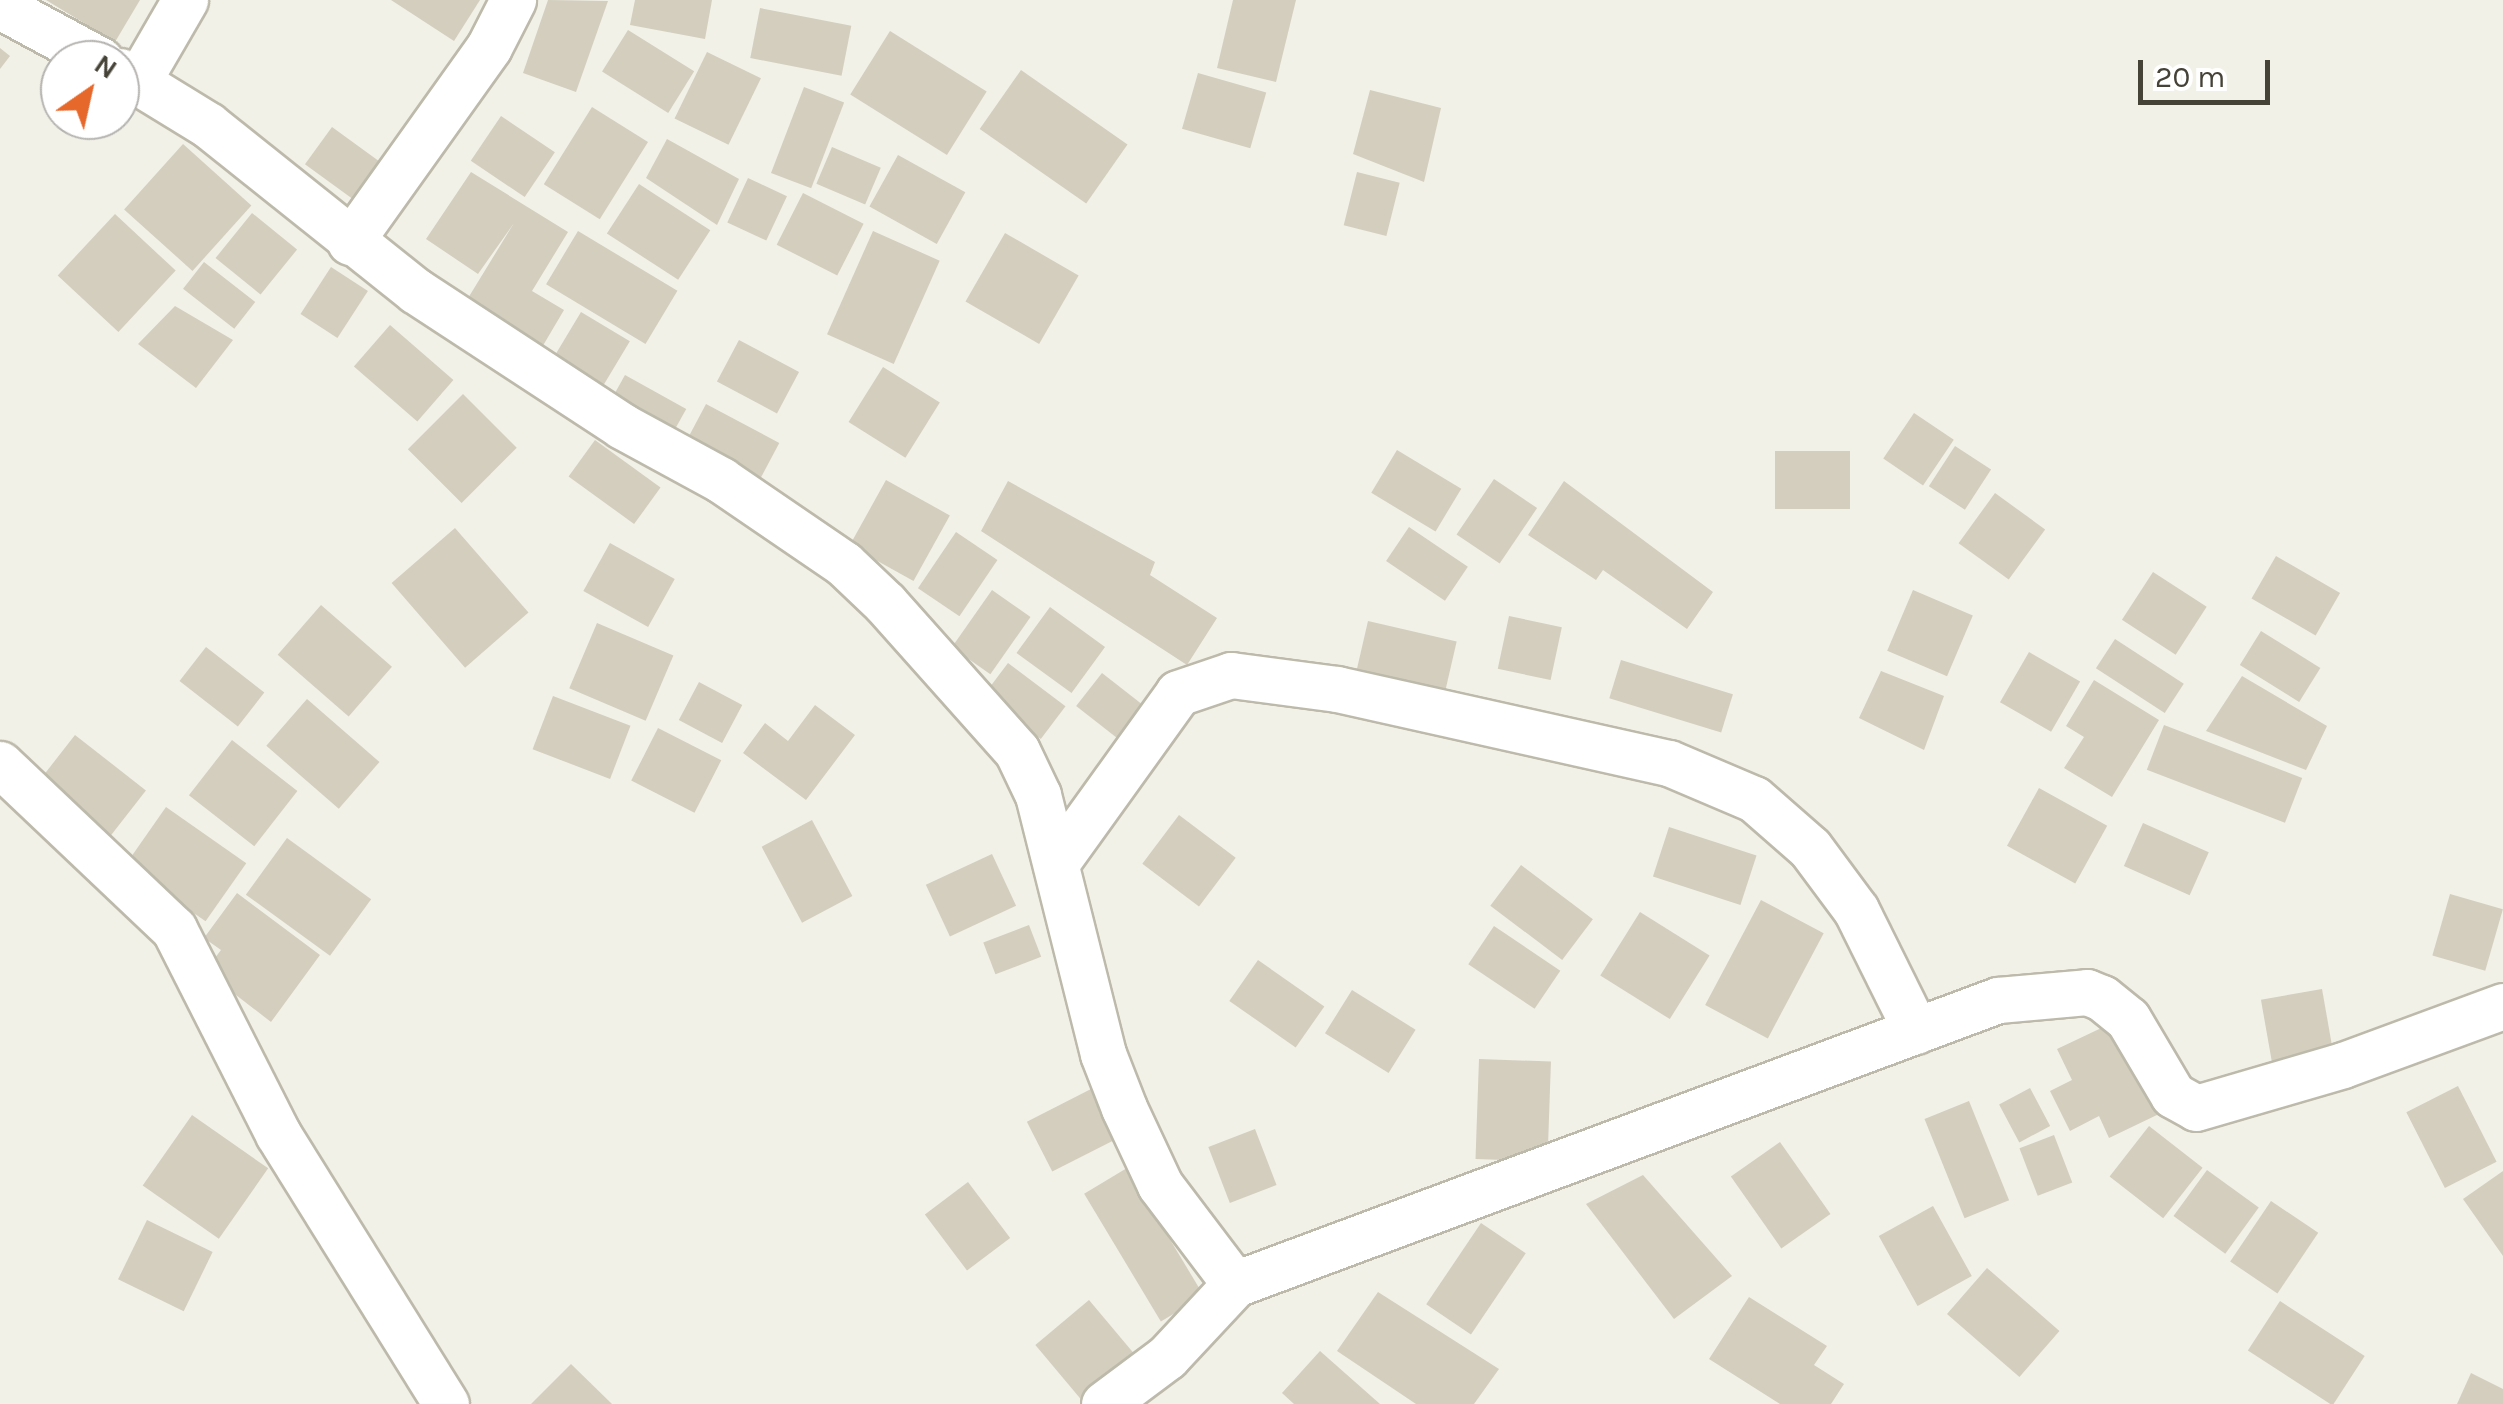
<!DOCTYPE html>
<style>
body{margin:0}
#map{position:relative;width:2503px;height:1404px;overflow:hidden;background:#f2f1e8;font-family:Karla,sans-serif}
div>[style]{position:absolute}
.building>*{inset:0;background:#d3cebe;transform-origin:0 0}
.roads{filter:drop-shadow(2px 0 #bdbaab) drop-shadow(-2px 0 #bdbaab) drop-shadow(0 2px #bdbaab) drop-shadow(0 -2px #bdbaab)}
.minor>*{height:45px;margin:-22.5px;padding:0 22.5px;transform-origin:22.5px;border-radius:22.5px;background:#fff}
span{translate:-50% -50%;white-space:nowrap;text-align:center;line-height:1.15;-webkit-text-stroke:9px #fff;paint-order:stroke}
.north{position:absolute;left:40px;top:40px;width:100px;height:100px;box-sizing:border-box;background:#fff;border:2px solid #b5b3af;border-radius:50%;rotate:34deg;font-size:28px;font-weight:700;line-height:40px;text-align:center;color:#454237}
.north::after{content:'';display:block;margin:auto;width:35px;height:45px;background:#e6682b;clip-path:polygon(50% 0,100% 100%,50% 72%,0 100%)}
.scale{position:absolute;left:2138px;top:60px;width:132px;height:45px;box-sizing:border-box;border:5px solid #454237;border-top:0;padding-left:12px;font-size:30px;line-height:35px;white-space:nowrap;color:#454237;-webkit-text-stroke:8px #fff;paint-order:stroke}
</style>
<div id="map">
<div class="building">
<div style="clip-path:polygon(46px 0,140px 0,115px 42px)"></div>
<div style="clip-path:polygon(391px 0,480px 0,454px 41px)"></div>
<div style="clip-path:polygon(548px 0,608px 1px,576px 92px,523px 73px)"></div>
<div style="clip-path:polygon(635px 0,712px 0,705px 39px,630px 25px)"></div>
<div style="clip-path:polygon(1233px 0,1296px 0,1276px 82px,1217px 68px)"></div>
<div style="left:760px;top:8px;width:93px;height:51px;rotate:11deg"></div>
<div style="left:628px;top:30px;width:78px;height:49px;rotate:32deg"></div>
<div style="left:890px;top:31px;width:114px;height:75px;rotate:32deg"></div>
<div style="clip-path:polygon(0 48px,10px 56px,0 69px)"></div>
<div style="left:707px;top:52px;width:60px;height:74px;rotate:26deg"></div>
<div style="left:1021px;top:70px;width:130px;height:72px;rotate:35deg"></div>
<div style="left:1198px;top:73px;width:71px;height:58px;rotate:16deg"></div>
<div style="left:804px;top:87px;width:43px;height:92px;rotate:21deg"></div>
<div style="clip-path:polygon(1370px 90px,1441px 108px,1424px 182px,1353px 154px)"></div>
<div style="left:592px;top:107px;width:66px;height:91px;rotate:32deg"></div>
<div style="left:501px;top:116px;width:65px;height:54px;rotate:34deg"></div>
<div style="left:332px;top:127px;width:65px;height:46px;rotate:36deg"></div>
<div style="clip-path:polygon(667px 139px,739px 179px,717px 225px,646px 178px)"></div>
<div style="left:183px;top:144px;width:92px;height:88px;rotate:42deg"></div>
<div style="left:832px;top:147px;width:53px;height:40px;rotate:23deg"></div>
<div style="left:898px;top:155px;width:77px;height:59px;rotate:29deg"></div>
<div style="clip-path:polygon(471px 172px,568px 232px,532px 291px,564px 310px,538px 354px,462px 308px,514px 223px,478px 274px,426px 239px)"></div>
<div style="left:1357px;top:172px;width:44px;height:55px;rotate:14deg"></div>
<div style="left:748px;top:178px;width:43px;height:49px;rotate:25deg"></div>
<div style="left:639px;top:184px;width:85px;height:59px;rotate:33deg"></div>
<div style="left:803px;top:193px;width:68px;height:58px;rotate:27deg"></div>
<div style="left:252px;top:213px;width:58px;height:58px;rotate:39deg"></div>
<div style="left:115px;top:214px;width:83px;height:84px;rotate:43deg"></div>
<div style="left:578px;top:231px;width:116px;height:62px;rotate:31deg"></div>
<div style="left:873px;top:231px;width:73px;height:113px;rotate:24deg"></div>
<div style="left:1005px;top:233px;width:85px;height:79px;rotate:30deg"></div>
<div style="left:204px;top:262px;width:65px;height:34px;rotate:38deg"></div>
<div style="left:331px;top:267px;width:44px;height:56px;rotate:33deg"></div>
<div style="clip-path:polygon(175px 306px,233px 340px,196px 388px,138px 344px)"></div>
<div style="left:581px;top:312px;width:57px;height:63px;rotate:31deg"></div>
<div style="left:390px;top:325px;width:84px;height:55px;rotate:41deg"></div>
<div style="left:739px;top:340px;width:68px;height:47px;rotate:28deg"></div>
<div style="left:883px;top:367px;width:67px;height:65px;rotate:32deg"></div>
<div style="left:625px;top:375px;width:70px;height:31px;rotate:29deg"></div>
<div style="left:463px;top:394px;width:76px;height:78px;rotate:45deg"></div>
<div style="left:706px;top:404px;width:83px;height:50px;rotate:28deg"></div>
<div style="left:1914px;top:413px;width:48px;height:55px;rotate:34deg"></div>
<div style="left:595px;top:440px;width:81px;height:45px;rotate:36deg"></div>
<div style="left:1955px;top:446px;width:43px;height:48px;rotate:33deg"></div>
<div style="left:1397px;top:450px;width:75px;height:50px;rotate:31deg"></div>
<div style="left:1775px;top:451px;width:75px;height:58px"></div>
<div style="left:1494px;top:479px;width:52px;height:67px;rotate:34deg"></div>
<div style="left:886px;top:480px;width:73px;height:75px;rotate:29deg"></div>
<div style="clip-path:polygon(1008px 481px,1155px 562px,1150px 575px,1217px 618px,1187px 665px,981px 531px)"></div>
<div style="clip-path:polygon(1564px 481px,1713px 592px,1687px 629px,1603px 570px,1596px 580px,1528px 535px)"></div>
<div style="left:1995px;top:493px;width:62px;height:62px;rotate:36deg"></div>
<div style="left:1409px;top:527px;width:71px;height:41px;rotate:34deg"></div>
<div style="left:455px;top:528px;width:112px;height:84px;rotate:49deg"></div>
<div style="left:956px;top:532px;width:50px;height:68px;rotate:34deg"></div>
<div style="left:610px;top:543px;width:74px;height:55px;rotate:29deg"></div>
<div style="left:2276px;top:556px;width:74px;height:49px;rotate:30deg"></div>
<div style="left:2153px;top:572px;width:64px;height:57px;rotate:33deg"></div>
<div style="left:992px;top:590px;width:47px;height:70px;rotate:35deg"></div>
<div style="left:1913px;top:590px;width:65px;height:66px;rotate:23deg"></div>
<div style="left:321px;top:605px;width:94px;height:66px;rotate:41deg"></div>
<div style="left:1050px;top:607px;width:68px;height:57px;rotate:36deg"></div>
<div style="left:1509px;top:616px;width:54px;height:54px;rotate:12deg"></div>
<div style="left:1368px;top:621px;width:91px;height:58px;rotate:13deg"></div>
<div style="left:597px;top:623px;width:83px;height:71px;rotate:23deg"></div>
<div style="left:2261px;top:631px;width:70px;height:40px;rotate:32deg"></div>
<div style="left:2115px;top:639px;width:82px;height:35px;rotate:33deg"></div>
<div style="left:206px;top:647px;width:74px;height:43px;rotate:38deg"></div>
<div style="left:2029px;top:652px;width:59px;height:58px;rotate:30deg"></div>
<div style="left:1621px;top:660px;width:117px;height:40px;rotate:17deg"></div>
<div style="left:1008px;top:663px;width:72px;height:41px;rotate:37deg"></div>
<div style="clip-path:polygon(1881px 671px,1944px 696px,1924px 750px,1859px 718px)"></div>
<div style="left:1102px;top:673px;width:56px;height:42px;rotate:38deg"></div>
<div style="clip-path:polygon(2242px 676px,2327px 726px,2306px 770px,2206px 731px)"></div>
<div style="clip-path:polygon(2094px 680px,2159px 720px,2112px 797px,2064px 768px,2084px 737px,2066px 726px)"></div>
<div style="left:699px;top:682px;width:49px;height:43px;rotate:28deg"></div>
<div style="left:553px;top:696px;width:83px;height:57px;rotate:21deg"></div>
<div style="left:307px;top:699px;width:96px;height:62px;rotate:41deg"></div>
<div style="clip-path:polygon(815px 705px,855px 735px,806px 800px,743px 753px,765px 723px,788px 741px)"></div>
<div style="left:2164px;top:725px;width:148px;height:48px;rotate:21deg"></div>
<div style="left:658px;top:728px;width:71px;height:59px;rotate:27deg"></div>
<div style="left:75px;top:735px;width:90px;height:65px;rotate:38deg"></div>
<div style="left:232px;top:740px;width:83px;height:70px;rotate:38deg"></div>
<div style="left:2039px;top:788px;width:78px;height:66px;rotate:29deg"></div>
<div style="left:166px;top:807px;width:98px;height:71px;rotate:35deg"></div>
<div style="left:1179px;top:815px;width:71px;height:61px;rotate:37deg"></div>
<div style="left:812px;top:820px;width:86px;height:57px;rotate:62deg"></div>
<div style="left:2143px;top:823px;width:72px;height:47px;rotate:24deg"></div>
<div style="left:1669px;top:827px;width:92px;height:52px;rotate:18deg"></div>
<div style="left:287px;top:838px;width:104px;height:70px;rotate:36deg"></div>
<div style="left:992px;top:854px;width:57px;height:73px;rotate:65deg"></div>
<div style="left:1521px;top:865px;width:90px;height:51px;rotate:37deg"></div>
<div style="clip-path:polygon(237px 893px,320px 955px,271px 1022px,205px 971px,221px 950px,204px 938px)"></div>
<div style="left:2450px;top:894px;width:55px;height:64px;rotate:16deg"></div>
<div style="left:1761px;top:900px;width:71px;height:119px;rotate:28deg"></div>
<div style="left:1640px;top:912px;width:82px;height:75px;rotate:32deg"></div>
<div style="left:1029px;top:925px;width:34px;height:49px;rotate:69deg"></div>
<div style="left:1494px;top:926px;width:80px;height:46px;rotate:34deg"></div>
<div style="left:1258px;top:960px;width:81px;height:50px;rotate:35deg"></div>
<div style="left:2322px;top:989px;width:68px;height:62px;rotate:80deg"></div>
<div style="left:1352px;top:990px;width:75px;height:51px;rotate:32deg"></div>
<div style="clip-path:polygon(2114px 1022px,2159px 1114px,2109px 1138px,2099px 1116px,2070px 1131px,2050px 1091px,2072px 1080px,2057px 1049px)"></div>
<div style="left:1479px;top:1059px;width:72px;height:100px;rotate:2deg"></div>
<div style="left:2458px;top:1086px;width:85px;height:58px;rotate:63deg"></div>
<div style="left:2030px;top:1088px;width:43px;height:35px;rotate:62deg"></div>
<div style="left:1091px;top:1089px;width:56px;height:72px;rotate:63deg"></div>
<div style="left:1969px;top:1101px;width:107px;height:48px;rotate:68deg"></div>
<div style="left:192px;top:1115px;width:93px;height:86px;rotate:35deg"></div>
<div style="left:2149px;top:1126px;width:68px;height:64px;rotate:38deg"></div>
<div style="left:1255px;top:1129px;width:60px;height:50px;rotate:69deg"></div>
<div style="left:2054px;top:1135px;width:51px;height:37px;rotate:69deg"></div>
<div style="left:1780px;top:1142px;width:88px;height:60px;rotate:55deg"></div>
<div style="left:1127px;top:1168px;width:149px;height:50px;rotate:59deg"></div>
<div style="left:2207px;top:1170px;width:64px;height:57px;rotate:36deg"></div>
<div style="clip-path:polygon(2503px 1171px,2503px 1256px,2463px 1199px)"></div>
<div style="clip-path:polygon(1643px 1175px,1732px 1276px,1674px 1319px,1586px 1204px)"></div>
<div style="left:968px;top:1182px;width:70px;height:54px;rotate:53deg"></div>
<div style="left:2271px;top:1201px;width:57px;height:73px;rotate:34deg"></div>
<div style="left:1933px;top:1206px;width:80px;height:62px;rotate:61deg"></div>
<div style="left:147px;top:1220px;width:73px;height:66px;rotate:26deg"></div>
<div style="left:1481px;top:1223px;width:54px;height:98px;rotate:34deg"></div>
<div style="left:1987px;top:1268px;width:96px;height:61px;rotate:41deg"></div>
<div style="clip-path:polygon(1378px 1292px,1499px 1369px,1474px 1404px,1416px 1404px,1337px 1351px)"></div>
<div style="clip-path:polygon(1749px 1297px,1827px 1346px,1814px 1365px,1844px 1384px,1831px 1404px,1780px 1404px,1709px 1359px)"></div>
<div style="left:1089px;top:1300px;width:80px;height:70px;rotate:50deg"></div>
<div style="left:2280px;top:1301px;width:101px;height:59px;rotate:33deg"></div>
<div style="clip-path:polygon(1320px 1351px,1380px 1404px,1294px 1404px,1282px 1393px)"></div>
<div style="clip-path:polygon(571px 1364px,612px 1404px,531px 1404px)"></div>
<div style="clip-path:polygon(2471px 1373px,2503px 1389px,2503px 1404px,2457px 1404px)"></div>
</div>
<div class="roads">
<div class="minor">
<div style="left:0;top:6px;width:114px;rotate:28.4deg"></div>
<div style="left:120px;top:71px;width:103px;rotate:31.5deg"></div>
<div style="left:208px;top:125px;width:266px;rotate:38.6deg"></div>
<div style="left:416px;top:291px;width:246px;rotate:33.2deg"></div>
<div style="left:622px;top:426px;width:113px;rotate:28.6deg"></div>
<div style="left:721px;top:480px;width:149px;rotate:34.3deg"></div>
<div style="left:844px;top:564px;width:57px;rotate:43.6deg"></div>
<div style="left:885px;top:603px;width:198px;rotate:48.3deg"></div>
<div style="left:1017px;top:751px;width:49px;rotate:64.5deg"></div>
<div style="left:1038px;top:795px;width:267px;rotate:75.9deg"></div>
<div style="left:1103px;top:1054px;width:58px;rotate:68.7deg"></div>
<div style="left:1124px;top:1108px;width:85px;rotate:64.9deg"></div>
<div style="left:1160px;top:1185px;width:124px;rotate:52.9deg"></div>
<div style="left:138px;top:81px;width:94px;rotate:-59.9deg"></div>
<div style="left:350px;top:242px;width:239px;rotate:-54.5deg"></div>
<div style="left:489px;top:47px;width:53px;rotate:-62.9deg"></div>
<div style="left:0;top:764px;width:240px;rotate:43.5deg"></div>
<div style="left:174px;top:929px;width:230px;rotate:63.1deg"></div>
<div style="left:278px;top:1134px;width:318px;rotate:58.1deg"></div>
<div style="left:1056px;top:863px;width:209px;rotate:-54.3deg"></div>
<div style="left:1178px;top:693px;width:56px;rotate:-18.8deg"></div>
<div style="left:1231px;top:675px;width:107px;rotate:7.5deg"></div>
<div style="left:1337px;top:689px;width:340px;rotate:12.6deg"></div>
<div style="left:1669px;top:763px;width:92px;rotate:23deg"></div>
<div style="left:1754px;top:799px;width:74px;rotate:41.2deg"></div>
<div style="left:1810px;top:848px;width:77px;rotate:53.4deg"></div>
<div style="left:1856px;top:910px;width:135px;rotate:63.6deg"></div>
<div style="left:1104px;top:1404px;width:79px;rotate:-36.7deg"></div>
<div style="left:1167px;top:1357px;width:100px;rotate:-47deg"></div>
<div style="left:1235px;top:1284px;width:814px;rotate:-20.42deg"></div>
<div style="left:1998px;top:1000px;width:89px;rotate:-5.1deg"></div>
<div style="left:2087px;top:992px;width:16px;rotate:22deg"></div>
<div style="left:2102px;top:998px;width:33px;rotate:39deg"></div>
<div style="left:2128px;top:1019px;width:88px;rotate:59.4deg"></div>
<div style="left:2173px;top:1095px;width:26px;rotate:29deg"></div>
<div style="left:2196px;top:1108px;width:153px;rotate:-16.3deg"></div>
<div style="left:2343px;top:1065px;width:171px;rotate:-20.2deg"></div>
</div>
</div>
<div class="north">N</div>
<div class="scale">20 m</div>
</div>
